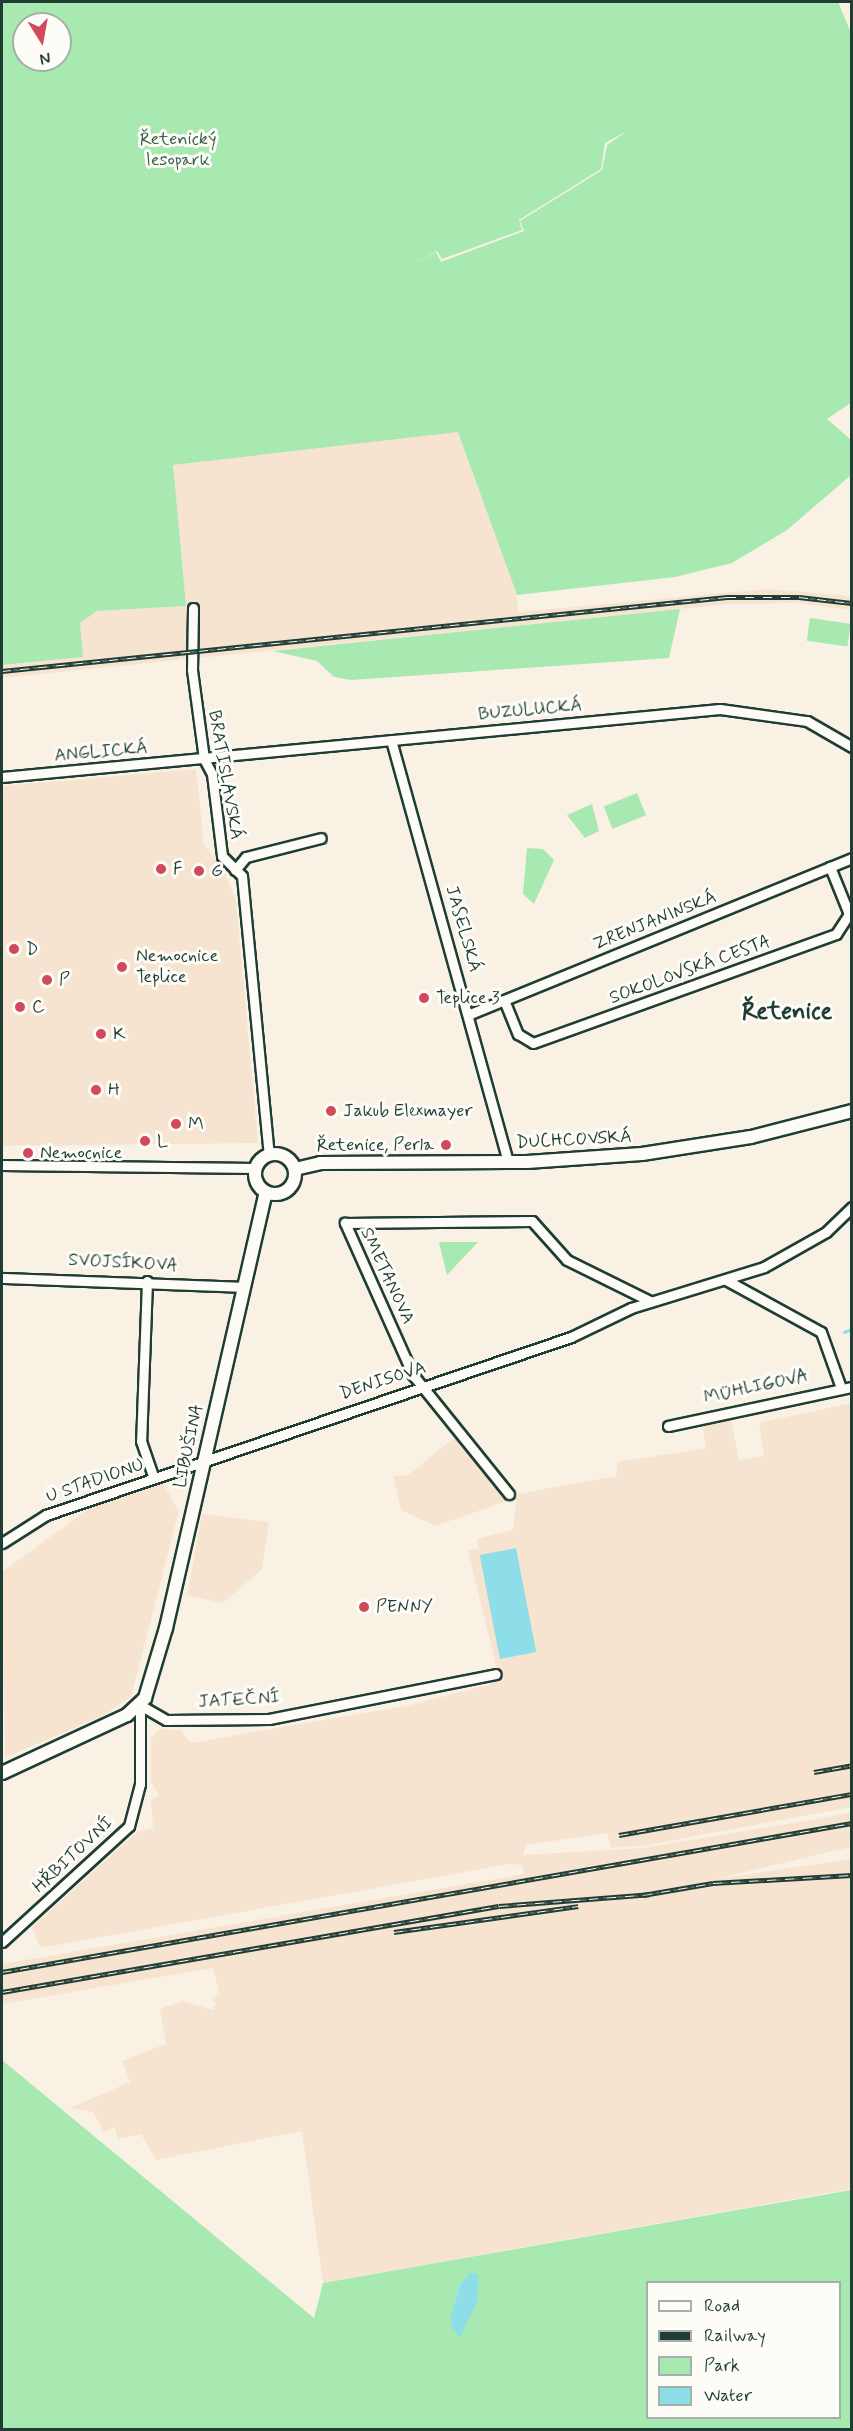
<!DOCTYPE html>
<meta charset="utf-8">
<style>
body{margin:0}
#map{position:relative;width:853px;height:2431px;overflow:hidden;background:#faf1e5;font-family:Mynerve,sans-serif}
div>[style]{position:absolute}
.built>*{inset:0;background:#f6e4d0}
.green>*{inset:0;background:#a8e8b1;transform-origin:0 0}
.water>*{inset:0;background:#8ddee8;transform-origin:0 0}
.stream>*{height:3px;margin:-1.5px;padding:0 1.5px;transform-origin:1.5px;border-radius:1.5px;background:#8ddee8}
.roads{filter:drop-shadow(2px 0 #1f3d34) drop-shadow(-2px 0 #1f3d34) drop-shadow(0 2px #1f3d34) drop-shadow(0 -2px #1f3d34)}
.minor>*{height:9px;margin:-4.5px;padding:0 4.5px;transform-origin:4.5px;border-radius:4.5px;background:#fdfcf7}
.major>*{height:12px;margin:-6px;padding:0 6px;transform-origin:6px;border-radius:6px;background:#fdfcf7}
.major>.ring{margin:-6px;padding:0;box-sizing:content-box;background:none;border:12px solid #fdfcf7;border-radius:50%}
.rail>*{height:5px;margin-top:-2.5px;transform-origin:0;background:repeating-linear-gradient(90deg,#fdfcf7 0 9px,#1f3d34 0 18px);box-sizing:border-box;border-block:2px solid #1f3d34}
.dots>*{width:16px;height:16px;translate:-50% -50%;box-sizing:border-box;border:3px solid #fdfcf7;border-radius:50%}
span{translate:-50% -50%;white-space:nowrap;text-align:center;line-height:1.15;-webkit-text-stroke:6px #fdfcf7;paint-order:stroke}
.park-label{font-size:18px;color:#3a5f4d}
.street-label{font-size:18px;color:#1f3d34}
.poi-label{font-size:18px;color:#1f3d34}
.left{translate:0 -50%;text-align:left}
.right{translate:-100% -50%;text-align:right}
.district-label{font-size:24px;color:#1f3d34;font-weight:700}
.frame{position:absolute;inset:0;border:3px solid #1f3d34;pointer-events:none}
.legend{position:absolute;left:646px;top:2281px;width:195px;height:138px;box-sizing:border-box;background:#fdfcf7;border:2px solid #a4b0a9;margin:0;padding:8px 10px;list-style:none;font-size:18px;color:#1f3d34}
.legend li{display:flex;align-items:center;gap:12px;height:30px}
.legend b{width:30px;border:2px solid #a4b0a9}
.north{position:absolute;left:12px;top:12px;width:60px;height:60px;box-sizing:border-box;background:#fdfcf7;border:2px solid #a4b0a9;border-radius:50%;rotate:169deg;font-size:16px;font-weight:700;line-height:24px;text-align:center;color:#1f3d34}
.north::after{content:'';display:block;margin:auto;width:21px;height:27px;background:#d1495b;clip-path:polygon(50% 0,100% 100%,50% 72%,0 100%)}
</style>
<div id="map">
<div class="built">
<div style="clip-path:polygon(458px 431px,517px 595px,518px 612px,767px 589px,851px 596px,851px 610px,798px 603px,728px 604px,2px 678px,2px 665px,83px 657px,80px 623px,97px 611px,186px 606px,172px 465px)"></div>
<div style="clip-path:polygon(196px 769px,204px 845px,223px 869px,236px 900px,258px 1143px,2px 1146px,2px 786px)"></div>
<div style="clip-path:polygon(851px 1403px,851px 1807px,648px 1845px,611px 1848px,607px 1833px,526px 1845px,523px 1855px,644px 1848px,851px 1813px,851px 1847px,716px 1879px,851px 1859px,851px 2189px,323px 2283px,302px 2131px,156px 2160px,141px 2134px,118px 2139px,115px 2127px,104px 2132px,93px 2112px,70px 2108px,130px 2082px,122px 2061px,166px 2044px,160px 2009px,182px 2001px,213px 2010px,216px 2002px,211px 2000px,219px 1992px,213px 1968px,2px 2004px,2px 1964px,524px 1874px,522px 1865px,510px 1864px,40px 1948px,32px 1927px,137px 1832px,153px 1828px,151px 1800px,159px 1795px,151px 1782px,151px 1738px,160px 1729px,181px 1730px,191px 1743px,410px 1705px,492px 1684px,497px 1679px,495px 1662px,468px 1551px,479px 1548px,477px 1539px,513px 1530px,517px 1494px,616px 1476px,618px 1462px,706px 1448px,701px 1419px,730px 1414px,739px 1460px,764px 1456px,759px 1423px)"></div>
<div style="clip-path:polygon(458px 1435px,511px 1500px,435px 1526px,401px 1510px,393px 1476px,408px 1475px)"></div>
<div style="clip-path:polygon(161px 1480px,179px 1511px,131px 1697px,106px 1714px,5px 1758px,2px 1572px,99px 1501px)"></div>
<div style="clip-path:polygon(202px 1514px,269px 1522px,262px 1569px,223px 1603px,187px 1595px)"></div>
</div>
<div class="green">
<div style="clip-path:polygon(evenodd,2px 2px,838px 2px,852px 35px,852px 402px,827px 419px,851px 440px,851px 475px,787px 530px,732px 563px,675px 577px,517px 595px,458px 432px,173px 465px,186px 606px,97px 611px,80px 623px,83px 657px,2px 665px,2px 2px,24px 24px,60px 24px,60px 60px,24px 60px,24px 24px,2px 2px,627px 131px,607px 145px,602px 170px,520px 221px,524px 231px,441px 262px,436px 252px,396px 273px,437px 251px,442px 259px,522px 230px,519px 220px,601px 169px,605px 143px,627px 131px)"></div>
<div style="clip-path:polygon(680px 609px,669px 658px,351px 680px,334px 677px,317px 661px,273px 651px)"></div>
<div style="left:810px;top:618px;width:41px;height:23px;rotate:8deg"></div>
<div style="left:637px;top:793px;width:24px;height:36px;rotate:68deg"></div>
<div style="clip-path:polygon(592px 804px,599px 831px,585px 838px,567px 815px)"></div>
<div style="clip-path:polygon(527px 848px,543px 849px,554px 860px,534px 904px,523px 894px)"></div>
<div style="clip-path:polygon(439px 1242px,478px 1242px,447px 1275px)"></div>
<div style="clip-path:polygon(evenodd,2px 2060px,314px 2318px,323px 2283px,851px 2190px,851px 2429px,3px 2430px,2px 2060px,478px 2274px,478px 2300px,451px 2314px,460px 2285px,478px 2274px,2px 2060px,648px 2282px,840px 2282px,840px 2418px,648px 2418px,648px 2282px)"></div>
</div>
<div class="water">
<div style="left:516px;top:1548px;width:106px;height:37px;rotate:79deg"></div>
<div style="clip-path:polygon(470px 2273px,478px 2274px,478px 2300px,460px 2337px,452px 2328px,451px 2314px,460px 2285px)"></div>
</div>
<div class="stream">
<div style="left:844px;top:1332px;width:9px;rotate:-21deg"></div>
</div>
<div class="roads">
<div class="minor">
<div style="left:193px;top:608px;width:62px;rotate:90.9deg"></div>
<div style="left:192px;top:670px;width:90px;rotate:82.3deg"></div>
<div style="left:204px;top:759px;width:17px;rotate:62deg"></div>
<div style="left:212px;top:774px;width:83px;rotate:83deg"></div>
<div style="left:222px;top:856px;width:28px;rotate:45deg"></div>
<div style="left:242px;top:876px;width:279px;rotate:84.5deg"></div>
<div style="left:391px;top:740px;width:438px;rotate:74.5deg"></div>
<div style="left:2px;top:777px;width:721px;rotate:-5.41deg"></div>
<div style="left:720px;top:709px;width:88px;rotate:7.9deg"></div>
<div style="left:807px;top:721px;width:52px;rotate:30deg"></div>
<div style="left:235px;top:870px;width:17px;rotate:-50deg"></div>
<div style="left:246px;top:857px;width:77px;rotate:-14.2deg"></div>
<div style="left:504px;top:1000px;width:37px;rotate:68deg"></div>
<div style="left:518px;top:1034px;width:17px;rotate:31deg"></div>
<div style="left:533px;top:1043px;width:322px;rotate:-19.8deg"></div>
<div style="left:836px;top:934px;width:24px;rotate:-57deg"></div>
<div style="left:849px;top:914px;width:51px;rotate:-112deg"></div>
<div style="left:470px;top:1014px;width:413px;rotate:-22.2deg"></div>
<div style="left:2px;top:1165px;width:253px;rotate:0.7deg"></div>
<div style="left:2px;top:1278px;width:240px;rotate:2.1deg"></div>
<div style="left:726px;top:1280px;width:108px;rotate:28.7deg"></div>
<div style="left:821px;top:1332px;width:56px;rotate:70.3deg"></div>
<div style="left:147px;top:1281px;width:160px;rotate:92.1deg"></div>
<div style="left:141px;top:1441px;width:39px;rotate:71deg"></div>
<div style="left:668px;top:1426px;width:188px;rotate:-12deg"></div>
<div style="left:509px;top:1494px;width:153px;rotate:-128.9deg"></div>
<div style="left:413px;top:1375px;width:167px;rotate:-114.1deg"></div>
<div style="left:345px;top:1223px;width:187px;rotate:-0.6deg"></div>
<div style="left:532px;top:1221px;width:52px;rotate:48.1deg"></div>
<div style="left:567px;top:1260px;width:93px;rotate:26.3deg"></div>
<div style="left:2px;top:1543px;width:52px;rotate:-32.5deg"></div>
<div style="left:46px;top:1515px;width:554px;rotate:-18.73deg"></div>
<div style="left:571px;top:1337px;width:67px;rotate:-25.8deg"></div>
<div style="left:631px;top:1308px;width:139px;rotate:-17.1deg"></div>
<div style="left:764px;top:1267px;width:71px;rotate:-29.4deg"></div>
<div style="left:826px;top:1232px;width:36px;rotate:-44deg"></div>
<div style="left:140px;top:1705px;width:30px;rotate:30deg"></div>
<div style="left:166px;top:1720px;width:103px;rotate:-0.6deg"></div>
<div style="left:269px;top:1719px;width:231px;rotate:-11.2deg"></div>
<div style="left:2px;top:1942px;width:172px;rotate:-42.4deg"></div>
<div style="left:129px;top:1826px;width:43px;rotate:-75.3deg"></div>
<div style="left:140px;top:1784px;width:79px;rotate:-90deg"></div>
</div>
<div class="major">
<div class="ring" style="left:255px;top:1154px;width:28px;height:28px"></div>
<div style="left:295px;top:1169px;width:26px;rotate:-13deg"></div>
<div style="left:320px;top:1163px;width:207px;rotate:-0.3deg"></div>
<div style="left:527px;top:1162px;width:115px;rotate:-4deg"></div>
<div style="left:642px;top:1154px;width:110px;rotate:-8.9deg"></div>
<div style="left:751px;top:1137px;width:104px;rotate:-14.4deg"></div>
<div style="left:2px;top:1773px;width:138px;rotate:-24.9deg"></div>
<div style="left:127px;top:1715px;width:25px;rotate:-43deg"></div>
<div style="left:145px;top:1698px;width:73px;rotate:-73.3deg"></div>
<div style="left:166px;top:1628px;width:447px;rotate:-77.1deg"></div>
</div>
</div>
<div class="rail">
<div style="left:2px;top:671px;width:729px;rotate:-5.83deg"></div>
<div style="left:727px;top:597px;width:72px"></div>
<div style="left:799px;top:597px;width:53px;rotate:6.5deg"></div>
<div style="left:814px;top:1772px;width:39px;rotate:-10deg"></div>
<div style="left:619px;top:1835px;width:237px;rotate:-10deg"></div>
<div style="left:643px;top:1895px;width:71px;rotate:-9.7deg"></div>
<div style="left:713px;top:1883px;width:139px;rotate:-3.3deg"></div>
<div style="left:394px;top:1932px;width:186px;rotate:-8deg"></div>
<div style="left:2px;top:1972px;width:863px;rotate:-9.94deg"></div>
<div style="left:2px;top:1992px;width:504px;rotate:-9.82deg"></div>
<div style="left:499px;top:1906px;width:151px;rotate:-4.5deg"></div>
</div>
<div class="dots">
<div style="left:161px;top:869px;background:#d1495b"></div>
<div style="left:199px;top:871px;background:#d1495b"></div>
<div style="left:14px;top:949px;background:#d1495b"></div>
<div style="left:122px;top:967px;background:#d1495b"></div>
<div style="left:47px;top:980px;background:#d1495b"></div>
<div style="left:424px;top:998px;background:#d1495b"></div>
<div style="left:20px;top:1007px;background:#d1495b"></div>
<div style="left:101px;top:1034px;background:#d1495b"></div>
<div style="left:96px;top:1090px;background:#d1495b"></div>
<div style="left:331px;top:1111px;background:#d1495b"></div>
<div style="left:176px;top:1124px;background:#d1495b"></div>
<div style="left:145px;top:1141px;background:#d1495b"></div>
<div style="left:446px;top:1145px;background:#d1495b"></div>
<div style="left:28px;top:1153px;background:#d1495b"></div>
<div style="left:364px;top:1607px;background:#d1495b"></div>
</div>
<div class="park-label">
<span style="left:178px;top:150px">Řetenický<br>lesopark</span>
</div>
<div class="street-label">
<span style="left:530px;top:710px;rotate:-5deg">BUZULUCKÁ</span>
<span style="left:101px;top:752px;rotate:-5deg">ANGLICKÁ</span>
<span style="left:225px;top:775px;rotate:80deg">BRATISLAVSKÁ</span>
<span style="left:655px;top:921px;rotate:-22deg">ZRENJANINSKÁ</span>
<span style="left:463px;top:929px;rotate:74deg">JASELSKÁ</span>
<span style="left:690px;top:970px;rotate:-20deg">SOKOLOVSKÁ CESTA</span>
<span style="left:574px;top:1140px;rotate:-3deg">DUCHCOVSKÁ</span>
<span style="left:123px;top:1263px;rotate:3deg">SVOJSÍKOVA</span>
<span style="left:387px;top:1276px;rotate:65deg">SMETANOVA</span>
<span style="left:383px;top:1381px;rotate:-18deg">DENISOVA</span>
<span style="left:756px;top:1387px;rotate:-12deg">MÜHLIGOVA</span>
<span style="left:189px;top:1446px;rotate:-78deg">LIBUŠINA</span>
<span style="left:95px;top:1481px;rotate:-19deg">U STADIONU</span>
<span style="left:239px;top:1700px;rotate:-3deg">JATEČNÍ</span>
<span style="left:73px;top:1855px;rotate:-43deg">HŘBITOVNÍ</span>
</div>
<div class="poi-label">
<span class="left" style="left:173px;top:869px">F</span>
<span class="left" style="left:211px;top:871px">G</span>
<span class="left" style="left:26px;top:949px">D</span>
<span class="left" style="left:136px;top:967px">Nemocnice<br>Teplice</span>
<span class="left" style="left:59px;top:980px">P</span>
<span class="left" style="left:436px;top:998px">Teplice 3</span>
<span class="left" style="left:32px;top:1007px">C</span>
<span class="left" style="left:113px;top:1034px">K</span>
<span class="left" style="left:108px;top:1090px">H</span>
<span class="left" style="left:343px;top:1111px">Jakub Elexmayer</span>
<span class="left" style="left:188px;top:1124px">M</span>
<span class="left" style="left:157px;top:1141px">L</span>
<span class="right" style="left:434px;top:1145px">Řetenice, Perla</span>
<span class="left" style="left:40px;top:1153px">Nemocnice</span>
<span class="left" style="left:376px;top:1607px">PENNY</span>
</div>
<div class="district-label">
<span style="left:787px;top:1012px">Řetenice</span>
</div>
<div class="frame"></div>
<ul class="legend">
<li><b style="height:8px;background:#fdfcf7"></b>Road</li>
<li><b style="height:8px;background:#1f3d34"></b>Railway</li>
<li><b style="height:16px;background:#a8e8b1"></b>Park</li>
<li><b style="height:16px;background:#8ddee8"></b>Water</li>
</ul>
<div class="north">N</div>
</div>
